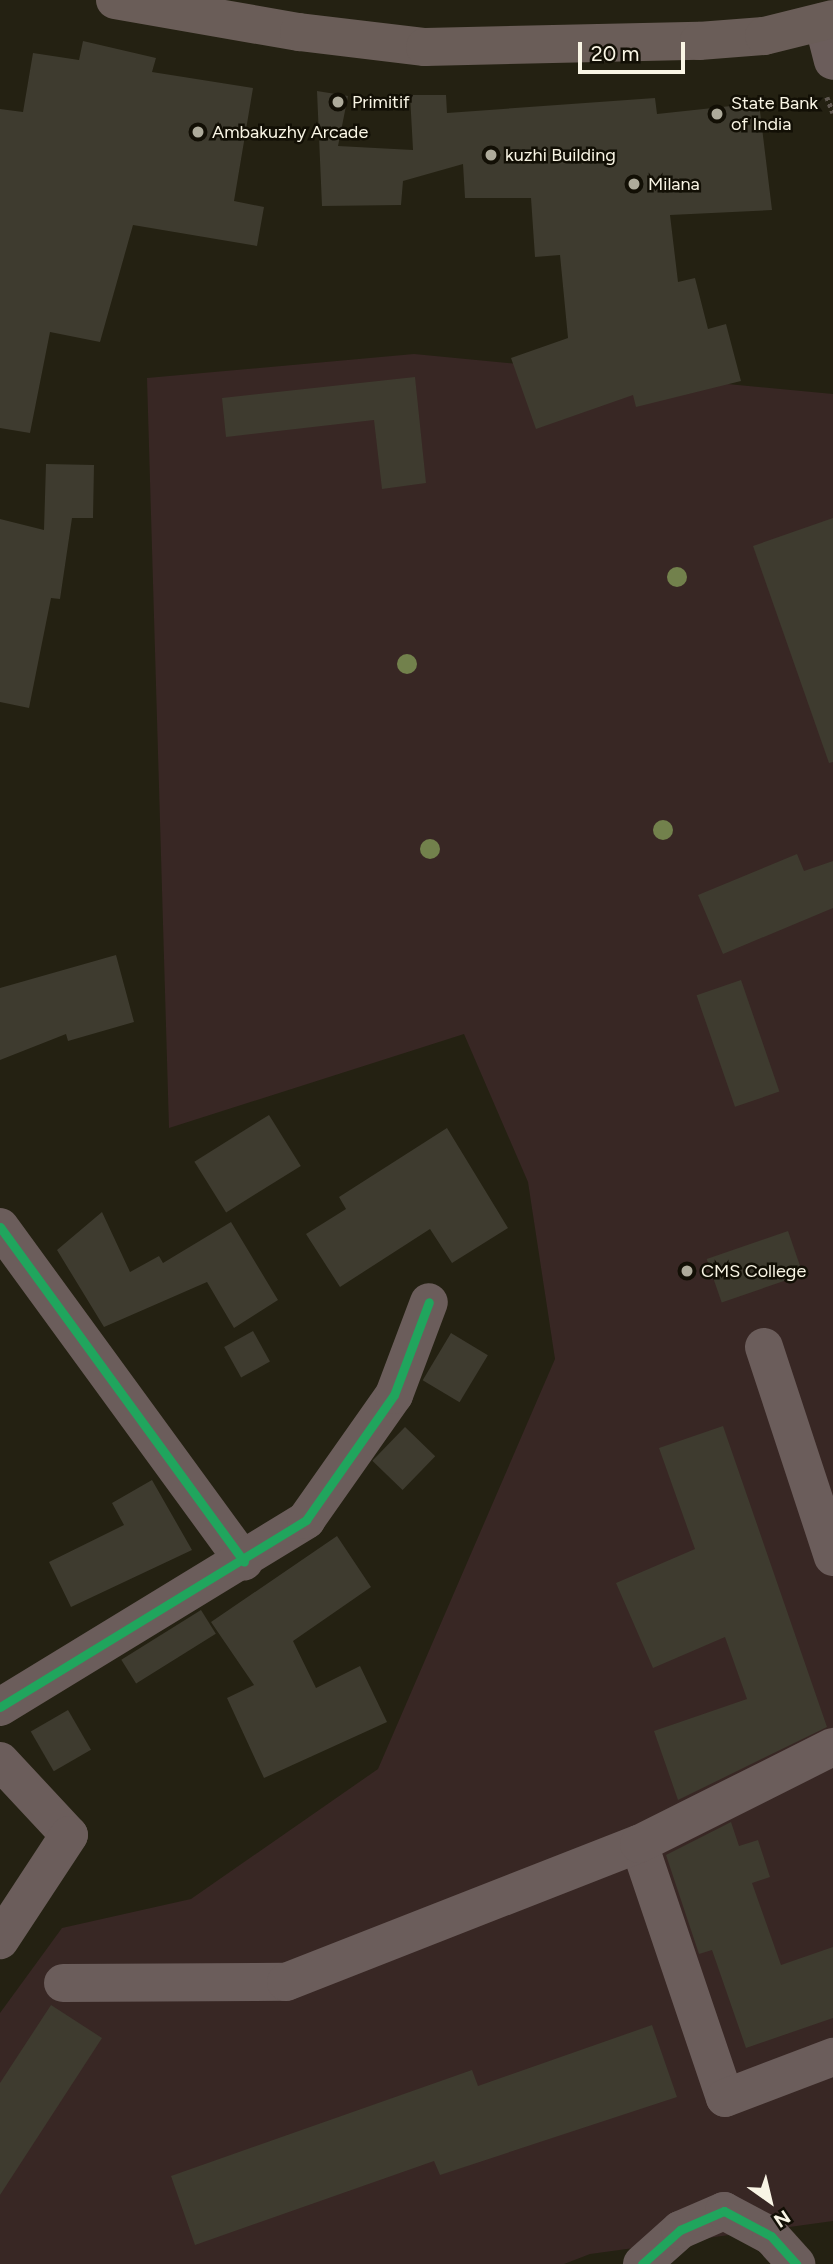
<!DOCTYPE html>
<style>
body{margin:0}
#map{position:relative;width:833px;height:2264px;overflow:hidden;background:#242112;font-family:Figtree,sans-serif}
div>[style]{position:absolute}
.education>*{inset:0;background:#382724}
.building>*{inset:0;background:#3e3b2f;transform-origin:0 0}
.path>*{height:4.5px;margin-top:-2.25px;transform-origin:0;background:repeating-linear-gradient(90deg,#5f5750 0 3.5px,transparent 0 7px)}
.minor>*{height:38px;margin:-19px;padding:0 19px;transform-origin:19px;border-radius:19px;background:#6b5d5b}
.major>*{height:38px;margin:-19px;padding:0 19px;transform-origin:19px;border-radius:19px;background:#6a5d58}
.cycleway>*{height:9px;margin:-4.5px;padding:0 4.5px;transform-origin:4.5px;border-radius:4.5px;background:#20a55d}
.trees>*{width:20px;height:20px;margin:-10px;border-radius:50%;background:#72814c}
.dots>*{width:19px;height:19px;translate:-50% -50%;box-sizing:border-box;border:4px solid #120f05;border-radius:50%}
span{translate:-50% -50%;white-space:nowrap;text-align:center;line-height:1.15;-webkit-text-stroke:5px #120f05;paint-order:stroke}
.poi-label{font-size:18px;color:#f9f5e5}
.left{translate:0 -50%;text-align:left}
.north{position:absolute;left:735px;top:2166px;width:70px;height:70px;-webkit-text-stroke:5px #120f05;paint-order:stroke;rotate:146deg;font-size:19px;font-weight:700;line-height:28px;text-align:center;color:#f9f5e5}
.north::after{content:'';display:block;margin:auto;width:24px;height:32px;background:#f9f5e5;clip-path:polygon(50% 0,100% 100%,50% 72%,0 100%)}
.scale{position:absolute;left:578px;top:42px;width:107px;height:32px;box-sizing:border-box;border:4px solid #f9f5e5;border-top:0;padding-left:9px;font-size:21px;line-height:24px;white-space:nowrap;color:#f9f5e5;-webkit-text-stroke:5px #120f05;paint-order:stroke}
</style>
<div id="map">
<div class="education">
<div style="clip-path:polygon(414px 354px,833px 394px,833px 2221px,590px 2254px,564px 2264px,0 2264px,0 2013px,62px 1928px,191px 1899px,378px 1769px,555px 1359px,528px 1182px,464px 1034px,169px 1128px,147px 378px)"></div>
</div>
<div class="building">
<div style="clip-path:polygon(83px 41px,156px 58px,152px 72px,253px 88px,234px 201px,264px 207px,257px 246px,133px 225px,100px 342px,50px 332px,30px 433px,0 428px,0 109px,23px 112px,33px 53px,79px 60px)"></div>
<div style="clip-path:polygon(317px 91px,348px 96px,338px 146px,413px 150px,410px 95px,446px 95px,447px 113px,655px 98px,657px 114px,759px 103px,772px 210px,670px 215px,678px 282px,695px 278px,708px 329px,726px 324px,741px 381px,636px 407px,633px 395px,536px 429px,511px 358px,568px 338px,560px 255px,535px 257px,531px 198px,465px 198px,463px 164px,403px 181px,401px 205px,322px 206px)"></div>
<div style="clip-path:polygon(415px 377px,426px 483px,382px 489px,374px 420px,226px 437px,222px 398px)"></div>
<div style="clip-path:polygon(46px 464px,94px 465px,93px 518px,72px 518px,60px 599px,51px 598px,29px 708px,0 702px,0 519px,44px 530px)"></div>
<div style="clip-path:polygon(833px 518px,833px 762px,829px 763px,753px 546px)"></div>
<div style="clip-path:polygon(797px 854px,804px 871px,833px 861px,833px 908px,723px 954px,698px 895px)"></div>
<div style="clip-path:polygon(116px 955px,134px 1022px,68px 1041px,66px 1034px,0 1060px,0 988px)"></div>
<div style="left:741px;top:980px;width:118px;height:47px;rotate:71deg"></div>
<div style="left:269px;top:1115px;width:60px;height:88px;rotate:58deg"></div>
<div style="clip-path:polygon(447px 1128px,508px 1228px,452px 1263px,430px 1229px,340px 1287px,306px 1234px,346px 1209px,339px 1197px)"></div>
<div style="clip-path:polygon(102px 1212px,130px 1272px,159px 1256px,163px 1263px,231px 1222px,278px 1300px,234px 1328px,207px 1282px,104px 1327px,57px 1250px)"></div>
<div style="left:788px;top:1231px;width:46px;height:86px;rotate:71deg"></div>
<div style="left:253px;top:1331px;width:35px;height:33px;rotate:61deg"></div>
<div style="left:451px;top:1333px;width:43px;height:55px;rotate:31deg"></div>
<div style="clip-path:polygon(723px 1426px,827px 1727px,678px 1800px,654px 1731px,747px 1699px,725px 1637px,653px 1668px,616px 1583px,695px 1549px,659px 1448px)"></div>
<div style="left:405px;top:1427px;width:42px;height:47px;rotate:44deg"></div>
<div style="clip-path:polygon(152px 1480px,192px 1550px,71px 1607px,49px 1562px,124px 1525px,112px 1503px)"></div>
<div style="clip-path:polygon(337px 1536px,371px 1587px,293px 1641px,316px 1688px,360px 1666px,387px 1722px,264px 1778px,227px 1698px,254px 1685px,211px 1622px)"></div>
<div style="left:201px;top:1610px;width:28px;height:94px;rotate:58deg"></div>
<div style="left:68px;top:1710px;width:46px;height:43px;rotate:60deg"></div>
<div style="clip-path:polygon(731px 1822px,739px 1846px,758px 1840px,770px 1877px,752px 1883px,781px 1965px,833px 1947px,833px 2018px,746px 2048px,712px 1950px,699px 1954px,666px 1855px)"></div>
<div style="clip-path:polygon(51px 2005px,102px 2038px,0 2195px,0 2083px)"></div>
<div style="clip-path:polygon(652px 2025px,677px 2097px,440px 2175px,434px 2161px,195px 2245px,171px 2176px,472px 2070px,478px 2086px)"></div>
</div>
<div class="path">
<div style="left:827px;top:97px;width:17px;rotate:69deg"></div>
</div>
<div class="minor">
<div style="left:823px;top:22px;width:40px;rotate:75.6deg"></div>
<div style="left:0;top:1227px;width:414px;rotate:53.9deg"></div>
<div style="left:764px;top:1347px;width:221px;rotate:71.8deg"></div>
<div style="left:0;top:1707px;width:359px;rotate:-31.4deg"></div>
<div style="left:306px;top:1520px;width:153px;rotate:-54.9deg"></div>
<div style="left:394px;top:1395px;width:99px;rotate:-69.4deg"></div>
<div style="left:0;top:1761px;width:101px;rotate:47deg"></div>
<div style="left:69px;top:1835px;width:126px;rotate:123.3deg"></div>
<div style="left:639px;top:1844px;width:268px;rotate:71.3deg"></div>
<div style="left:725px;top:2098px;width:116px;rotate:-20.8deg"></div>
<div style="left:63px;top:1983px;width:223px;rotate:-0.3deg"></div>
<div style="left:286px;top:1982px;width:379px;rotate:-21.4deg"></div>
<div style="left:639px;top:1844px;width:217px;rotate:-26.6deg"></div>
<div style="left:642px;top:2264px;width:51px;rotate:-41.8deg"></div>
<div style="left:680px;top:2230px;width:48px;rotate:-23.4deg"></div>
<div style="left:724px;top:2211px;width:53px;rotate:28deg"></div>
<div style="left:771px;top:2236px;width:38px;rotate:48deg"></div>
</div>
<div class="major">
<div style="left:115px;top:0;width:187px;rotate:9.9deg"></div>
<div style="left:299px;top:32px;width:127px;rotate:6.8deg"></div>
<div style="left:425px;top:47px;width:274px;rotate:-1.3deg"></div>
<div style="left:699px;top:41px;width:65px;rotate:-4.4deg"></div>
<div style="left:764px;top:36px;width:71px;rotate:-13.8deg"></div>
</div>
<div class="cycleway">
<div style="left:0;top:1227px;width:414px;rotate:53.9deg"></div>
<div style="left:0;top:1707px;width:359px;rotate:-31.4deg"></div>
<div style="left:306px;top:1520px;width:153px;rotate:-54.9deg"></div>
<div style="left:394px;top:1395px;width:99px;rotate:-69.4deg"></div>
<div style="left:642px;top:2264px;width:51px;rotate:-41.8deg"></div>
<div style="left:680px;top:2230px;width:48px;rotate:-23.4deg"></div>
<div style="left:724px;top:2211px;width:53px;rotate:28deg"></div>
<div style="left:771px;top:2236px;width:38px;rotate:48deg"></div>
</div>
<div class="trees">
<div style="left:677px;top:577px"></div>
<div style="left:407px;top:664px"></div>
<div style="left:663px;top:830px"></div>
<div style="left:430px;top:849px"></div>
</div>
<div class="dots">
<div style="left:338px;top:102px;background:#aeab9b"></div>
<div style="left:717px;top:114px;background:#aeab9b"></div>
<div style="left:198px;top:132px;background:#aeab9b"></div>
<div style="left:491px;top:155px;background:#aeab9b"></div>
<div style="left:634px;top:184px;background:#aeab9b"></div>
<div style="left:687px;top:1271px;background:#aeab9b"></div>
</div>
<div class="poi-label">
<span class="left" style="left:352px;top:102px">Primitif</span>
<span class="left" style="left:731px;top:114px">State Bank<br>of India</span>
<span class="left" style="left:212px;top:132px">Ambakuzhy Arcade</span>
<span class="left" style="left:505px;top:155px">kuzhi Building</span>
<span class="left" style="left:648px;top:184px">Milana</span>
<span class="left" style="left:701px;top:1271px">CMS College</span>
</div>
<div class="north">N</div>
<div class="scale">20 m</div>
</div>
